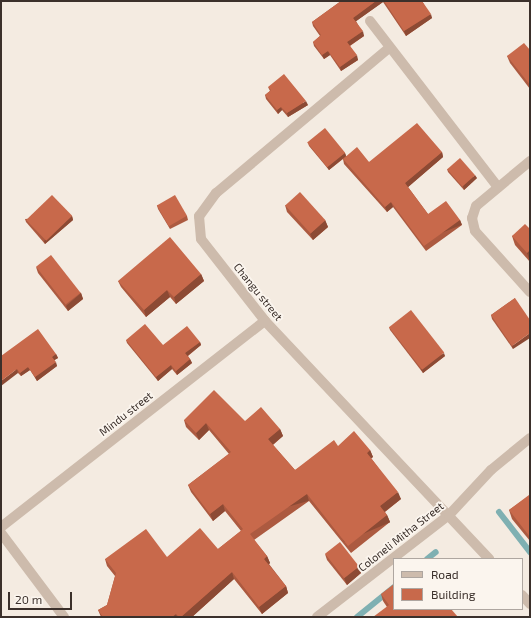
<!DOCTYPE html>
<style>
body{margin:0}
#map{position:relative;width:531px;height:618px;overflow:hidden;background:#f4ebe1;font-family:"Exo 2",sans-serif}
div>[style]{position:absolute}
.stream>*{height:6px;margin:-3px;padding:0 3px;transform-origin:3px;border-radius:3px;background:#7fb0b2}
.street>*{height:10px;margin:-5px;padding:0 5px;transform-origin:5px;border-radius:5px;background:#cdbbac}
.wall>*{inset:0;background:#ac5a40}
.shaded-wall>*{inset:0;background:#8c4a34;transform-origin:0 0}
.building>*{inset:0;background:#c8694b;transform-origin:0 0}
span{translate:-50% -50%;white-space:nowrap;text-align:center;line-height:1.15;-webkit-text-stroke:3.5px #fbf5ee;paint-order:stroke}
.street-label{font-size:11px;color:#3b302b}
.frame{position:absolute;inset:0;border:2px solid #3b302b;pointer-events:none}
.legend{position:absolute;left:393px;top:558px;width:130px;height:52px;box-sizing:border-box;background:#fbf5ee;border:1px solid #aea6a0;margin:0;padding:5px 7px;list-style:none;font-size:12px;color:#3b302b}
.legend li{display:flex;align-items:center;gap:8px;height:20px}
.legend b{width:20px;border:1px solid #aea6a0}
.scale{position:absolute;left:8px;top:592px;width:64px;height:18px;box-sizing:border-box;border:2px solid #3b302b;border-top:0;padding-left:5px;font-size:12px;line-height:14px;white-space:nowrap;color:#3b302b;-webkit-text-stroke:3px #fbf5ee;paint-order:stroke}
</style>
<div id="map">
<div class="stream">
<div style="left:499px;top:512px;width:51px;rotate:52.2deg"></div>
<div style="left:427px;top:559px;width:11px;rotate:-38deg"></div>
<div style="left:357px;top:617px;width:48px;rotate:-39deg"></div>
</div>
<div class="street">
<div style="left:370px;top:21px;width:210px;rotate:52.4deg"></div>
<div style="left:389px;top:48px;width:226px;rotate:140deg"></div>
<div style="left:216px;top:193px;width:29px;rotate:126deg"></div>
<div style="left:199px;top:216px;width:23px;rotate:85deg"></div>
<div style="left:201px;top:239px;width:104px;rotate:52deg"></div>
<div style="left:265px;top:321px;width:327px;rotate:46.7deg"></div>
<div style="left:530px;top:161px;width:70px;rotate:140.2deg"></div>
<div style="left:476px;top:206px;width:13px;rotate:108deg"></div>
<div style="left:472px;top:218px;width:13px;rotate:77deg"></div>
<div style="left:475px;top:231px;width:82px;rotate:48deg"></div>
<div style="left:1px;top:527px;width:335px;rotate:-38deg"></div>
<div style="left:1px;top:533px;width:105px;rotate:53.1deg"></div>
<div style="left:522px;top:595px;width:12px;rotate:48deg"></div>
<div style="left:317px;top:617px;width:167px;rotate:-37.7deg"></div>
<div style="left:449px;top:515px;width:62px;rotate:-47deg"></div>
<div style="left:491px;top:470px;width:50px;rotate:-39.4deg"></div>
</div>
<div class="wall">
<div style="clip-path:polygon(341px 1px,422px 1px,432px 18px,406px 36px,383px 2px,356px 21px,364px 36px,350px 46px,358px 60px,341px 71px,330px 55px,324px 59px,314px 46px,313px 42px,320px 36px,313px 26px,312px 22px)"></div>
<div style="clip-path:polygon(530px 50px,530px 89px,510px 63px,507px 56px)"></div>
<div style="clip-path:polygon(268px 87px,308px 105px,288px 117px,282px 110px,278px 114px,266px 99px,265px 95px,270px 91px)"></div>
<div style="clip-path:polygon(308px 143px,345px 153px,346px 156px,369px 162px,442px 152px,443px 157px,408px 187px,428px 214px,460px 220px,462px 225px,426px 251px,393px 207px,387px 212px,344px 164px,343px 159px,329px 170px,309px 146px)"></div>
<div style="clip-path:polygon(447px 169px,477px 178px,464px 190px,448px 172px)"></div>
<div style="clip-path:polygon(157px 205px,187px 216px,188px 220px,170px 229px,158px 209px)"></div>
<div style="clip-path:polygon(285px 205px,325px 220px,328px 227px,313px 240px,287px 212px)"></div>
<div style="clip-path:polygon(72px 216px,73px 220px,45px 244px,26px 222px,25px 219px)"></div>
<div style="clip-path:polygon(530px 229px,530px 262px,515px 245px,512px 236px)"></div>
<div style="clip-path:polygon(36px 267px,81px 293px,83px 299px,68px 311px,38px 273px)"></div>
<div style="clip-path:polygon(201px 274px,204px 281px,176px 304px,170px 297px,146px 317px,121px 287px,118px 281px)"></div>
<div style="clip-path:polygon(515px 298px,513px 349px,492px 319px,491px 315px)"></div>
<div style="clip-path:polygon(389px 327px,445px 356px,423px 373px,390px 330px)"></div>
<div style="clip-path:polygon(126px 340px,163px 345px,200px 342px,201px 345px,188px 356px,190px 359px,192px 363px,177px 375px,172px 369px,158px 381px,127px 343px)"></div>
<div style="clip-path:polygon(56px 354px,58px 358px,54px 360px,57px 366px,37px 381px,30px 370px,21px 376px,1px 356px)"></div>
<div style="clip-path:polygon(184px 420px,245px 421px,280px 429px,283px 436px,273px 445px,295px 470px,338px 446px,370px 450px,373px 457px,371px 458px,401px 499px,385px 512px,387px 515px,390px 522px,351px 553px,309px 501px,254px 540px,267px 556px,270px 563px,269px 564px,286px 586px,288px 593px,262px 614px,234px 579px,192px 617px,101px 617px,98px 610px,107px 605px,115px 576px,107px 566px,105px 559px,167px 557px,218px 549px,241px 531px,225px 511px,213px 521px,191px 492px,188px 485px,229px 454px,209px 430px,199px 440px,186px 427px)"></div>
<div style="clip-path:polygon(530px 495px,530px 541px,512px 519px,509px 510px)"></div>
<div style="clip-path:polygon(325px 554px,361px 573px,347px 585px,327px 560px)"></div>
<div style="clip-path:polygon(381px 594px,458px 617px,387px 607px,383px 601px)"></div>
</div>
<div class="shaded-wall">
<div style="clip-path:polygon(376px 1px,382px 1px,383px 2px,355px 22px,353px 18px)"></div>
<div style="clip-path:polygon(431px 14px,432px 18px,406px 36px,404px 31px)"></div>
<div style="clip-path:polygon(363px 31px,364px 36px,349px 46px,347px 42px)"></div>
<div style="clip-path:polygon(328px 51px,330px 55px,324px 59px,322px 55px)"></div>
<div style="clip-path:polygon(357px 55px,358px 60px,341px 71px,340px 67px)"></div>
<div style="clip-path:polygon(306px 101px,308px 105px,288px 117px,287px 113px)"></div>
<div style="clip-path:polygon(281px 107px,282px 110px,278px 114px,277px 110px)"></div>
<div style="clip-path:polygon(442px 152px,443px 157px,407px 188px,405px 183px)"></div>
<div style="clip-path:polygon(345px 153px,346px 156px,329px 170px,327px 167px)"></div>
<div style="clip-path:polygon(475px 175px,477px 178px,464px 190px,463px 186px)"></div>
<div style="clip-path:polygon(391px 202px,393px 207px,387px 212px,385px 207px)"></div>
<div style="clip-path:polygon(72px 216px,73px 220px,45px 244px,44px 241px)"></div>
<div style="clip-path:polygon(325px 220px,328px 227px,313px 240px,310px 234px)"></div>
<div style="left:460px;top:220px;width:5px;height:44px;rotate:68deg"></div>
<div style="clip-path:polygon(530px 250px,530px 262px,527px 253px)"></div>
<div style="clip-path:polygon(201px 274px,204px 281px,176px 304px,174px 297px)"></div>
<div style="clip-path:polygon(167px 290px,170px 297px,146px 317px,144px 310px)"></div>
<div style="clip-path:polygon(81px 293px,83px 299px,68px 311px,66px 306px)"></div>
<div style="clip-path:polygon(530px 333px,530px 338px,513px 349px,512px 346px)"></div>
<div style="clip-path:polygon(200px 342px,201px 345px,186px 357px,185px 353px)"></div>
<div style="clip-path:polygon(444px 353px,445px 356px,423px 373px,421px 369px)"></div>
<div style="clip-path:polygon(56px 354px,58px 358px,53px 361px,52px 357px)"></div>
<div style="clip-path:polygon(190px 359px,192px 363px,177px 375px,176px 371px)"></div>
<div style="clip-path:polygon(56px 362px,57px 366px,37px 381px,35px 377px)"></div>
<div style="clip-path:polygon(171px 365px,172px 369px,158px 381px,156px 377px)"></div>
<div style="clip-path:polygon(28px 367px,30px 370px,21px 376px,20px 373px)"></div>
<div style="clip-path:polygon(17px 369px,18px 373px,1px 386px,1px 381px)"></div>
<div style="clip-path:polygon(206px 423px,209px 430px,199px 440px,196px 433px)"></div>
<div style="clip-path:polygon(280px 429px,283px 436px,271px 446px,268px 439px)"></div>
<div style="clip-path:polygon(370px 450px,373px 457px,369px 460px,367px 453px)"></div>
<div style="clip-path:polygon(398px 492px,401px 499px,383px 513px,380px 506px)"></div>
<div style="left:307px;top:494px;width:7px;height:70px;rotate:74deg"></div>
<div style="clip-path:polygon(223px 504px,225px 511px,213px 521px,210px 514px)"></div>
<div style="left:387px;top:515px;width:8px;height:50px;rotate:67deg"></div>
<div style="clip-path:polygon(267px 556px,270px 563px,267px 566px,264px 559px)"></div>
<div style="clip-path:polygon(359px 566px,361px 573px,347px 585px,344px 578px)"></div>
<div style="clip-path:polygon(232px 572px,234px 579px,192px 617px,181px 617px)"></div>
<div style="clip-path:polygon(286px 586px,288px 593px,262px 614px,259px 607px)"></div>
<div style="clip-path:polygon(176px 614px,177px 617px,172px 617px)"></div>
</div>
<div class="building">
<div style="clip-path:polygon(341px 1px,376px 1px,353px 18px,363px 31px,347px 42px,357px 55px,340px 67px,328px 51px,322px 55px,313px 42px,321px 35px,312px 22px)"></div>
<div style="clip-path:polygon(384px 1px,422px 1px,431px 14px,404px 31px)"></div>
<div style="clip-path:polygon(524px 43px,530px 50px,530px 85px,507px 56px)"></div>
<div style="clip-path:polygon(284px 74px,306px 101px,287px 113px,281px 107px,277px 110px,265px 95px,271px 90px,268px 87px)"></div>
<div style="clip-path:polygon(417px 123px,442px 152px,405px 183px,428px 214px,446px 201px,460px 220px,424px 246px,391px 202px,385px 207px,343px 159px,357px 147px,369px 162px)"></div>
<div style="left:325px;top:128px;width:32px;height:23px;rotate:51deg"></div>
<div style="left:460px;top:158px;width:23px;height:17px;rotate:49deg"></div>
<div style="left:300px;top:192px;width:38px;height:20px;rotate:48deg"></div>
<div style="left:52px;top:195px;width:29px;height:36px;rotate:46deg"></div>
<div style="left:175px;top:195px;width:24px;height:21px;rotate:60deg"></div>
<div style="clip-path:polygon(525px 224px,530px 229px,530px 250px,527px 253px,512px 236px)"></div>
<div style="clip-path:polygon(170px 237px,201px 274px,174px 297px,167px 290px,144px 310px,118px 281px)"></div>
<div style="left:51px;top:255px;width:48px;height:19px;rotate:52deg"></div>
<div style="clip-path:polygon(515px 298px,530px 320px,530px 333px,512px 346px,491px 315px)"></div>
<div style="left:411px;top:310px;width:54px;height:28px;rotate:52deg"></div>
<div style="clip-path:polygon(145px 324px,163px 345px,187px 326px,200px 342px,185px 353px,190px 359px,176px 371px,171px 365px,156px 377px,126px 340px)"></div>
<div style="clip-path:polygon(38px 329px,56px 354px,52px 357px,56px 362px,35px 377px,28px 367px,20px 373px,17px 369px,1px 381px,1px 356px)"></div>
<div style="clip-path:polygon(214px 390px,245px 421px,261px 407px,280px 429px,268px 439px,295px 470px,334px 440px,338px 446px,354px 431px,370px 450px,367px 453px,398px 492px,380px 506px,387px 515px,348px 546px,307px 494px,250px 534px,267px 556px,264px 559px,286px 586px,259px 607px,232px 572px,181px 617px,179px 617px,176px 614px,172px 617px,103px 617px,98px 610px,107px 605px,116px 573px,105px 559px,146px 529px,167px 557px,200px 528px,218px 549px,243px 529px,223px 504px,210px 514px,188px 485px,231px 452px,206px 423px,196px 433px,184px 420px)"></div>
<div style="clip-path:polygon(529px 495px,530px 495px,530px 537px,509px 510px)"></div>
<div style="left:340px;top:542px;width:31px;height:19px;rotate:52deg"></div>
<div style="clip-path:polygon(394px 584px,394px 609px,451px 609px,458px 617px,373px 617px,389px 605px,381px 594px)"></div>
</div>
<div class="street-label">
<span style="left:258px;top:292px;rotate:51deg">Changu street</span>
<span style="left:126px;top:414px;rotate:-38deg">Mindu street</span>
<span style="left:401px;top:537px;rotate:-38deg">Coloneli Mitha Street</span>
</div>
<div class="frame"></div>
<ul class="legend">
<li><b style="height:5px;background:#cdbbac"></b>Road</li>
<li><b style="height:11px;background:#c8694b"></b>Building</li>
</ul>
<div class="scale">20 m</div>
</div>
